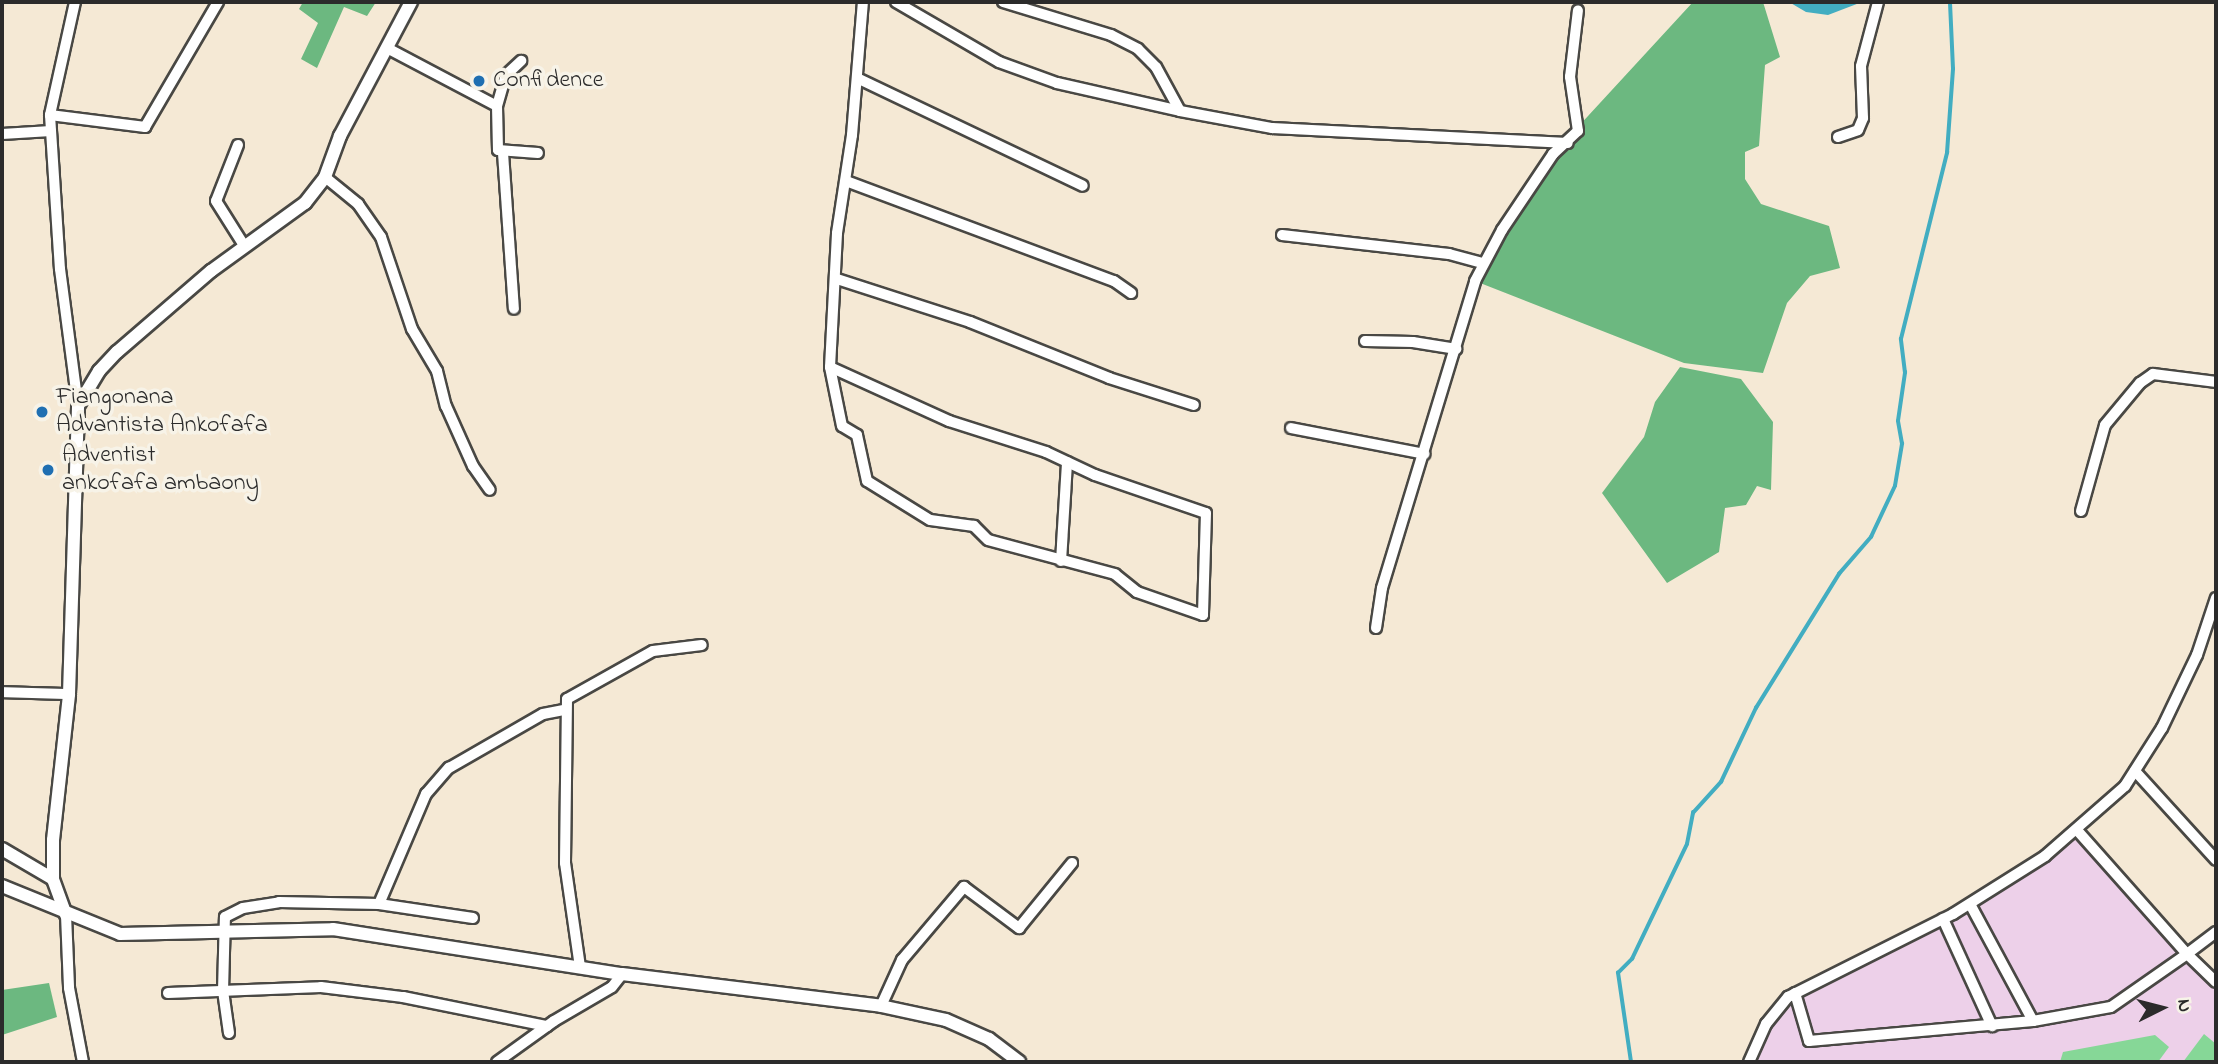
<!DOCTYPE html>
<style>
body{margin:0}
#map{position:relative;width:2218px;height:1064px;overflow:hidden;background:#f5e9d5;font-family:"Indie Flower",sans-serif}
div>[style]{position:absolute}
.built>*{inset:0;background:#edd0e9}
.green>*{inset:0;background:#86d797}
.forest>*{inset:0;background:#6cb880}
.water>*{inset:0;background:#42adc1}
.stream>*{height:3.5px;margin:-1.75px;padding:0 1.75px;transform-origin:1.75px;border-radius:1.75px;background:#42adc1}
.roads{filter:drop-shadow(2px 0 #494844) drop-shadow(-2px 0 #494844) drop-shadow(0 2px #494844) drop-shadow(0 -2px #494844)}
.minor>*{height:10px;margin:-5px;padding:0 5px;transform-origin:5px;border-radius:5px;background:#fff}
.tertiary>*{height:12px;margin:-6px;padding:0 6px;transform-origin:6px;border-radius:6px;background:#fff}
.dots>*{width:19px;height:19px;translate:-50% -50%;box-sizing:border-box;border:4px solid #f7f3e8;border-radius:50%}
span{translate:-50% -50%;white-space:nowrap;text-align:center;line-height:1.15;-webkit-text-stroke:7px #f7f3e8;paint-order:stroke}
.poi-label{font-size:24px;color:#2b2b2b}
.left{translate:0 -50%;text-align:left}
.frame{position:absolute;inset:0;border:4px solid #2b2b2b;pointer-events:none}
.north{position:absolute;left:2127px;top:973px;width:70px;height:70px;-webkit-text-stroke:5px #f7f3e8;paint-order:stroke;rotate:84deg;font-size:19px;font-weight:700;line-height:28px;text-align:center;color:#2b2b2b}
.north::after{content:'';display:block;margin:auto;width:24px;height:32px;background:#2b2b2b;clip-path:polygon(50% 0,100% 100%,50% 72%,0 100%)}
</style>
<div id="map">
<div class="built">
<div style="clip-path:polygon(2077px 830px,2216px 982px,2216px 1062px,1749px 1062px,1766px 1024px,1788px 997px,1943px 919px)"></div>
</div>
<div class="green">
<div style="clip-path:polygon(2204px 1034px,2216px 1044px,2216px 1062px,2183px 1062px)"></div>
<div style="clip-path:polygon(2155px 1035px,2169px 1047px,2158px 1062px,2060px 1062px,2063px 1052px)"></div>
</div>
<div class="forest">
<div style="clip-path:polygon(303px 2px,376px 2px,367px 16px,344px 7px,317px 68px,301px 59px,318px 23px,299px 9px)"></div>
<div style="clip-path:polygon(1693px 2px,1763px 2px,1780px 57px,1765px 65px,1759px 146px,1745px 152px,1745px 179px,1761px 204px,1829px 226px,1840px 268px,1810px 276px,1787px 303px,1763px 373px,1684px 363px,1475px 281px,1553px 154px)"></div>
<div style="clip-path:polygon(1680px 367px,1741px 379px,1773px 422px,1771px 490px,1757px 486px,1746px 505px,1725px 508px,1719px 552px,1667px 583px,1602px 493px,1644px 437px,1655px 402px)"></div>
<div style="clip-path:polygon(49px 983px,57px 1017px,2px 1035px,2px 990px)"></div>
</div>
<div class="water">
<div style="clip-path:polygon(1789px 2px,1862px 2px,1828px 15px,1806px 12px)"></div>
</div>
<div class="stream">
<div style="left:1631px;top:1062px;width:90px;rotate:-98.3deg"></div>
<div style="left:1618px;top:973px;width:20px;rotate:-45deg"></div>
<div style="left:1632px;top:959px;width:127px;rotate:-64.4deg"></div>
<div style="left:1687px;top:844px;width:32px;rotate:-79deg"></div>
<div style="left:1693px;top:813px;width:42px;rotate:-47.9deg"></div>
<div style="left:1721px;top:782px;width:82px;rotate:-64.7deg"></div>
<div style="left:1756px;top:708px;width:158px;rotate:-58.2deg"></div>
<div style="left:1839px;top:574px;width:49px;rotate:-49.1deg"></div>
<div style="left:1871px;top:537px;width:56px;rotate:-64.8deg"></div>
<div style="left:1895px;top:486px;width:43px;rotate:-80.5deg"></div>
<div style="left:1902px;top:444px;width:23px;rotate:-100deg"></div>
<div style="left:1898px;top:421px;width:49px;rotate:-81.7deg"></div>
<div style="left:1905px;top:373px;width:34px;rotate:-97deg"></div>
<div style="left:1901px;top:339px;width:192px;rotate:-76.1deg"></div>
<div style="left:1947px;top:153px;width:84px;rotate:-85.9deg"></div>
<div style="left:1953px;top:69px;width:67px;rotate:-92.6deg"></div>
</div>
<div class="roads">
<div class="minor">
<div style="left:75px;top:2px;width:116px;rotate:102.5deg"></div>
<div style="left:50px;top:115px;width:154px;rotate:86.3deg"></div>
<div style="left:60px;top:269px;width:138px;rotate:82.5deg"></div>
<div style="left:896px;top:2px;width:119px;rotate:30.2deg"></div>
<div style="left:999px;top:62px;width:62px;rotate:19.9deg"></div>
<div style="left:1057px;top:83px;width:126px;rotate:12.8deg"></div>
<div style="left:1180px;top:111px;width:94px;rotate:10.5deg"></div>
<div style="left:1272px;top:128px;width:296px;rotate:2.9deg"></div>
<div style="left:1003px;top:2px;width:113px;rotate:17deg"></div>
<div style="left:1111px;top:35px;width:30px;rotate:27deg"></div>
<div style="left:1138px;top:49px;width:25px;rotate:45deg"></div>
<div style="left:1156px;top:67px;width:50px;rotate:61.4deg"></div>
<div style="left:387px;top:48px;width:124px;rotate:27.8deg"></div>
<div style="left:497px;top:106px;width:44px;rotate:88.7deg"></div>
<div style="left:498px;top:150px;width:40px;rotate:4.3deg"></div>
<div style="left:857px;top:78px;width:250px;rotate:25.5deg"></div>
<div style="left:497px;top:106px;width:32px;rotate:-74deg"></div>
<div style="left:506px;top:75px;width:21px;rotate:-43deg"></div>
<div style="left:50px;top:115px;width:96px;rotate:7.2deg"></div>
<div style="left:145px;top:127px;width:145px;rotate:-59.7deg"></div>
<div style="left:2px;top:134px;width:49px;rotate:-3.5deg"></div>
<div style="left:1838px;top:137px;width:21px;rotate:-19deg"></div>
<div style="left:1858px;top:130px;width:13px;rotate:-67deg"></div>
<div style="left:1863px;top:118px;width:52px;rotate:-92.2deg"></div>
<div style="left:1861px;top:66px;width:66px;rotate:-75.1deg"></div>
<div style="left:238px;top:145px;width:60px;rotate:111.4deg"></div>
<div style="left:216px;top:201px;width:54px;rotate:57.8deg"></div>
<div style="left:503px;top:153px;width:156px;rotate:86deg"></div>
<div style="left:325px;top:177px;width:43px;rotate:39.3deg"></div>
<div style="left:358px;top:204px;width:40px;rotate:55.1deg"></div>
<div style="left:381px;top:237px;width:97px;rotate:71.4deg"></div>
<div style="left:412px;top:329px;width:49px;rotate:59.2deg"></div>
<div style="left:437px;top:371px;width:36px;rotate:76deg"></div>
<div style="left:446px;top:406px;width:66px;rotate:65.8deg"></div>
<div style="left:473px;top:466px;width:29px;rotate:55deg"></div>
<div style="left:846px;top:181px;width:286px;rotate:20.5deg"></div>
<div style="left:1114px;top:281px;width:21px;rotate:35deg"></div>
<div style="left:1282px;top:235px;width:168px;rotate:6.5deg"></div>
<div style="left:1449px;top:254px;width:34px;rotate:15deg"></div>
<div style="left:837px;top:279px;width:140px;rotate:17.9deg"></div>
<div style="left:970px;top:322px;width:150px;rotate:21.9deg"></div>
<div style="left:1109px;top:378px;width:89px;rotate:17.6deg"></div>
<div style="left:1365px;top:341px;width:48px;rotate:1.2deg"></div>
<div style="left:1413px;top:342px;width:44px;rotate:9.2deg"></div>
<div style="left:830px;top:367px;width:131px;rotate:24.4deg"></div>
<div style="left:949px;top:421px;width:102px;rotate:17.7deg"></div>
<div style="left:1046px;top:452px;width:54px;rotate:25.1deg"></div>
<div style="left:1095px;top:475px;width:117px;rotate:18.9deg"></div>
<div style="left:1206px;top:513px;width:102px;rotate:91.7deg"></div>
<div style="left:1203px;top:615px;width:70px;rotate:-160.8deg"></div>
<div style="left:1137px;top:592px;width:28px;rotate:-141deg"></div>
<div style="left:1115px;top:574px;width:131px;rotate:-165deg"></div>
<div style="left:988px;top:540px;width:20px;rotate:-135deg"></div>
<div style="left:974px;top:526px;width:44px;rotate:-172.2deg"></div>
<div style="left:930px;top:520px;width:74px;rotate:-148.2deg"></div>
<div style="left:867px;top:481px;width:47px;rotate:-102.3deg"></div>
<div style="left:857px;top:435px;width:17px;rotate:-149deg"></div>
<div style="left:842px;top:426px;width:60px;rotate:-101.5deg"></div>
<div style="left:830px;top:367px;width:134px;rotate:-87deg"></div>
<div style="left:837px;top:233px;width:99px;rotate:-81.3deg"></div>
<div style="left:852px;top:135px;width:133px;rotate:-85.3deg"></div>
<div style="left:1291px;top:428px;width:136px;rotate:11deg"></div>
<div style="left:2081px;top:511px;width:89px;rotate:-74.4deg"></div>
<div style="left:2105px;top:425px;width:55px;rotate:-50.2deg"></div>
<div style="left:2140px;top:383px;width:16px;rotate:-35deg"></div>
<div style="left:2153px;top:374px;width:64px;rotate:7.2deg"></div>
<div style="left:1061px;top:561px;width:99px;rotate:-86.5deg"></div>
<div style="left:1376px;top:628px;width:40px;rotate:-81.5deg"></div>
<div style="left:1382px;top:588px;width:321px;rotate:-73.1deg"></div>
<div style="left:1475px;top:281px;width:58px;rotate:-62.1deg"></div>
<div style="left:1502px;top:230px;width:92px;rotate:-56.1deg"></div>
<div style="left:1553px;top:154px;width:34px;rotate:-43deg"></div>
<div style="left:1578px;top:131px;width:55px;rotate:-98.4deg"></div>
<div style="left:1570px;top:77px;width:67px;rotate:-83.2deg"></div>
<div style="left:2px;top:692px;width:67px;rotate:1.7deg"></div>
<div style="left:2135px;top:771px;width:120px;rotate:47.7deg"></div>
<div style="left:379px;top:904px;width:120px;rotate:-66.9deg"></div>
<div style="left:426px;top:794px;width:35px;rotate:-49deg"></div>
<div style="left:449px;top:768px;width:108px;rotate:-29.9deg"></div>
<div style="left:543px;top:714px;width:21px;rotate:-11deg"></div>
<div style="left:66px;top:915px;width:73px;rotate:87.6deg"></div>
<div style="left:69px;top:988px;width:75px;rotate:79.3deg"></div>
<div style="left:1943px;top:919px;width:118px;rotate:65.4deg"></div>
<div style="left:2216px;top:932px;width:36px;rotate:143deg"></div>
<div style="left:2187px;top:954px;width:40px;rotate:44deg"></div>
<div style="left:580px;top:967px;width:105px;rotate:-98.2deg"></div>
<div style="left:565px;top:863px;width:164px;rotate:-89.3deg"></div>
<div style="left:567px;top:699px;width:98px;rotate:-29.2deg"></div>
<div style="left:653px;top:651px;width:49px;rotate:-7deg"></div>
<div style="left:168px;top:993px;width:153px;rotate:-2.2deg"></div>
<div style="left:321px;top:987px;width:83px;rotate:7deg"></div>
<div style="left:403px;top:997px;width:147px;rotate:11.4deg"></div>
<div style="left:1795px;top:993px;width:50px;rotate:73.7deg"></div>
<div style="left:1809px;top:1041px;width:225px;rotate:-5.1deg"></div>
<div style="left:2033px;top:1021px;width:133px;rotate:-118.3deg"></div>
<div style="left:881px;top:1006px;width:51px;rotate:-65.5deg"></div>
<div style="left:902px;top:960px;width:96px;rotate:-49.7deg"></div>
<div style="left:964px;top:887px;width:69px;rotate:36.7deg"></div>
<div style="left:1019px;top:928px;width:84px;rotate:-50.8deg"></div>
<div style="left:2033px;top:1021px;width:79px;rotate:-10.2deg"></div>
<div style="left:2111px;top:1007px;width:93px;rotate:-34.9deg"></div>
<div style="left:2187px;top:954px;width:166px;rotate:-131.6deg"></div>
<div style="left:229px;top:1033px;width:42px;rotate:-98.1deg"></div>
<div style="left:223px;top:991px;width:74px;rotate:-88.5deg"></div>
<div style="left:225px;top:917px;width:20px;rotate:-27deg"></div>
<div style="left:243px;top:908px;width:36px;rotate:-9deg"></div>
<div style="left:279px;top:902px;width:100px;rotate:1.1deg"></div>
<div style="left:379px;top:904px;width:95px;rotate:8.5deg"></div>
<div style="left:497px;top:1062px;width:70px;rotate:-35.7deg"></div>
<div style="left:554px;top:1021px;width:67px;rotate:-30.4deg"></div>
<div style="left:612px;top:987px;width:16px;rotate:-52deg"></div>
<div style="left:1749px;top:1062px;width:42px;rotate:-65.9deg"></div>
<div style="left:1766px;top:1024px;width:35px;rotate:-51deg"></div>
<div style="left:1788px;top:997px;width:185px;rotate:-26.7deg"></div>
<div style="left:1953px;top:914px;width:109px;rotate:-32.2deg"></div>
<div style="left:2045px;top:856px;width:106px;rotate:-41.2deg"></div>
<div style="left:2125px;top:786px;width:69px;rotate:-57.5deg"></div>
<div style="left:2162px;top:728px;width:81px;rotate:-64.4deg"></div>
<div style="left:2197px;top:655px;width:60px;rotate:-71.6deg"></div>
</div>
<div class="tertiary">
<div style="left:2px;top:849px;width:59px;rotate:30.5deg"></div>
<div style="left:2px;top:886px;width:127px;rotate:22.1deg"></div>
<div style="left:120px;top:934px;width:213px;rotate:-1.3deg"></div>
<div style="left:333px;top:929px;width:292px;rotate:8.9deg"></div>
<div style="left:622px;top:974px;width:261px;rotate:7deg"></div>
<div style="left:881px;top:1006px;width:66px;rotate:12.2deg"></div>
<div style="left:946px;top:1020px;width:47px;rotate:23.8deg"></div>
<div style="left:989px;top:1039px;width:38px;rotate:37deg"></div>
<div style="left:66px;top:915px;width:38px;rotate:-110deg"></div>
<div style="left:53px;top:879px;width:39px;rotate:-90deg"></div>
<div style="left:53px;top:840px;width:147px;rotate:-83.7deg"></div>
<div style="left:69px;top:694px;width:288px;rotate:-88.2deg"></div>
<div style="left:78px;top:406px;width:41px;rotate:-59deg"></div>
<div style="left:99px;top:371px;width:26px;rotate:-47deg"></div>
<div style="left:117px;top:352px;width:124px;rotate:-40.8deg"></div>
<div style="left:211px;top:271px;width:116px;rotate:-35.9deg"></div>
<div style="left:305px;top:203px;width:33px;rotate:-52deg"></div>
<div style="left:325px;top:177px;width:44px;rotate:-69.9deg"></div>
<div style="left:340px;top:136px;width:152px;rotate:-62.1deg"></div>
</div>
</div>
<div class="dots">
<div style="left:479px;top:81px;background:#1f6fb2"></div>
<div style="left:42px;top:412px;background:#1f6fb2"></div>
<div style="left:48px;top:470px;background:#1f6fb2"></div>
</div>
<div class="poi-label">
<span class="left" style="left:493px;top:81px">Confidence</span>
<span class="left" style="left:56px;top:412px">Fiangonana<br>Advantista Ankofafa</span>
<span class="left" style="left:62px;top:470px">Adventist<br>ankofafa ambaony</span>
</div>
<div class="frame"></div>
<div class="north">N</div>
</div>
